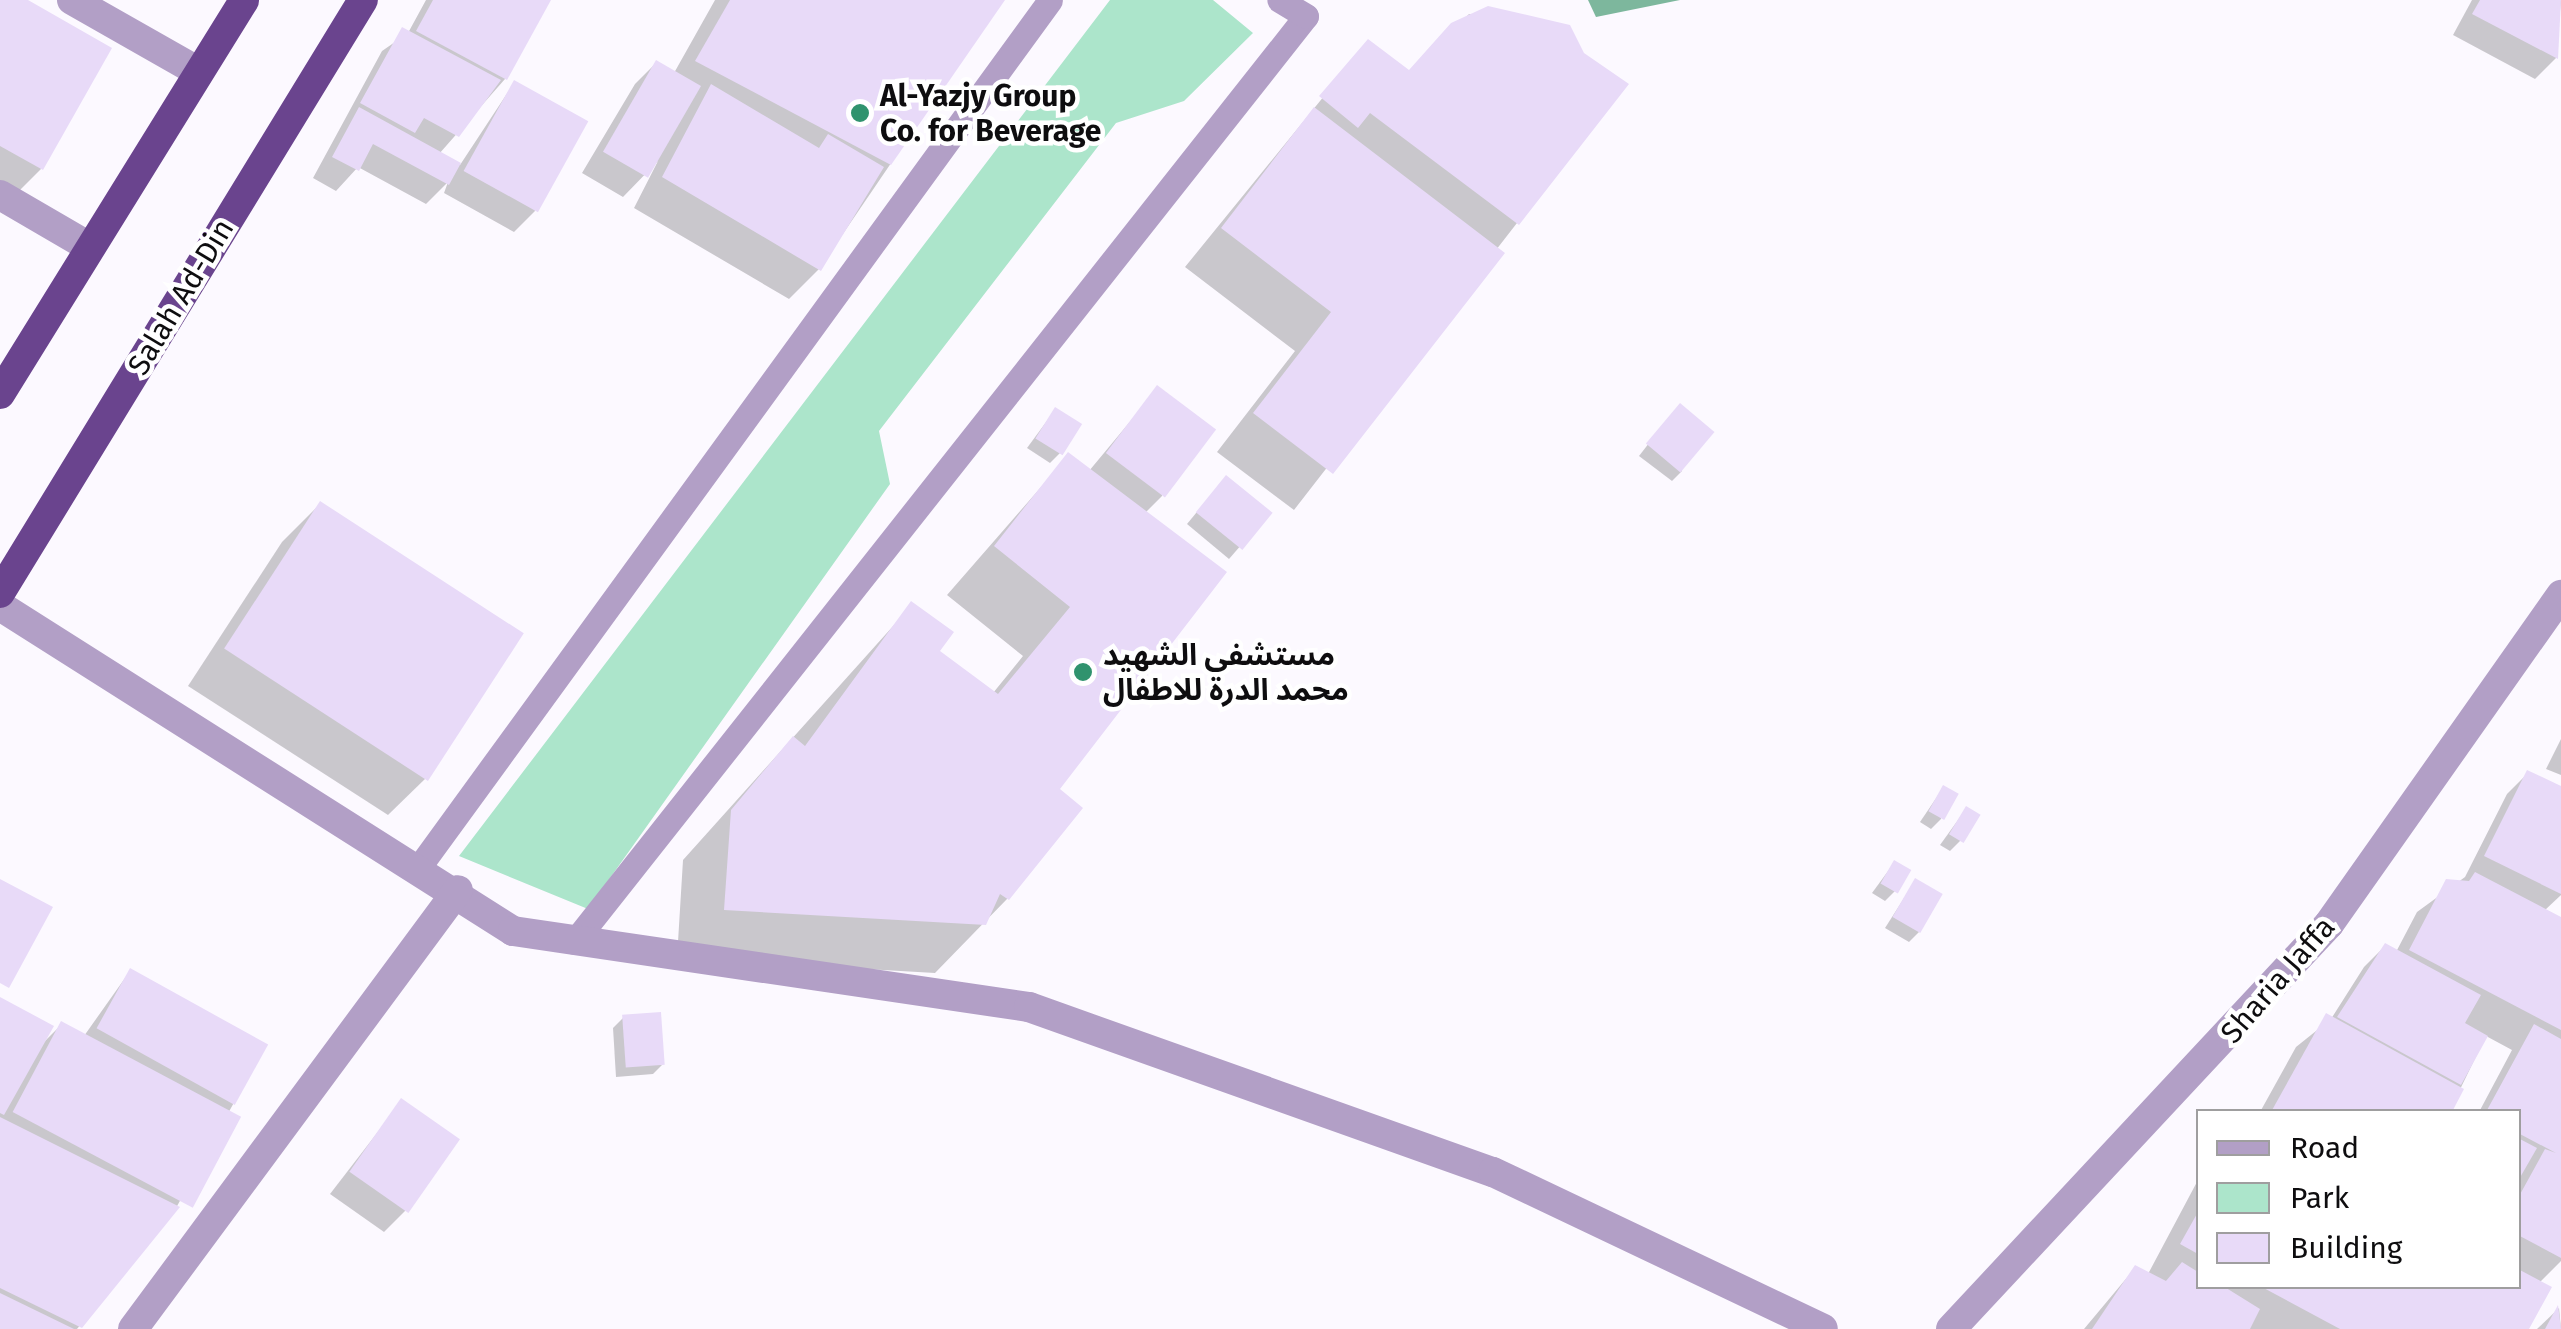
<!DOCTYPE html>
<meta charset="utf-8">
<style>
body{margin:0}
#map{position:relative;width:2561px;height:1329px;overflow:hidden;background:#fcf9ff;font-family:"Fira Sans","Noto Sans Arabic",sans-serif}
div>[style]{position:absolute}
.green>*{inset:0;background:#ace5cb}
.water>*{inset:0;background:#7db79d}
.shadow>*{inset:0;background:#0003}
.building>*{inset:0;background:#e8daf8;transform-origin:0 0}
.service>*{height:25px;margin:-12.5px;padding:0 12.5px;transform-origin:12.5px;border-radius:12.5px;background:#b29fc6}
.minor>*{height:30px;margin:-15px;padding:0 15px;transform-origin:15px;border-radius:15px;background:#b29fc6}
.tertiary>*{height:30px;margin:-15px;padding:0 15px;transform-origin:15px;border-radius:15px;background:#b29fc6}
.trunk>*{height:30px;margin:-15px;padding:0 15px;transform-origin:15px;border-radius:15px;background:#6a448e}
.dots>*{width:28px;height:28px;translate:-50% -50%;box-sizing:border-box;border:5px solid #fff;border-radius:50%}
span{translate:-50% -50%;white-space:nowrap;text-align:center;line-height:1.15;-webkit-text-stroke:9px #fff;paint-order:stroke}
.poi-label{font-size:30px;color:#0e0d0f;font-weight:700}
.left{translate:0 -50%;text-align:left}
.street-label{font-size:30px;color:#0e0d0f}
.legend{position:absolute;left:2196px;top:1109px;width:325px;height:180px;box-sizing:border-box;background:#fff;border:2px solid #9f9e9f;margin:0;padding:12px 18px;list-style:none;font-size:30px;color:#0e0d0f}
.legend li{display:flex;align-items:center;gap:20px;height:50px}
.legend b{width:50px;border:2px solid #9f9e9f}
</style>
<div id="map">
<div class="green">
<div style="clip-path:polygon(1110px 0,1213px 0,1253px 33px,1184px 101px,1116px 123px,879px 431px,890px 484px,588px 909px,459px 856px)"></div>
</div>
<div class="water">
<div style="clip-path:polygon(1588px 0,1680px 0,1596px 17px)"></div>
</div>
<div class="shadow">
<div style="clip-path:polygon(0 0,23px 0,41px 169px,11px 199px,0 193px)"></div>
<div style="clip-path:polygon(426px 0,548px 0,505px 79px,439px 154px,460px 165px,514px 83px,535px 211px,514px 232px,444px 193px,448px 182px,426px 204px,358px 167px,336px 191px,313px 178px,382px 51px,408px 33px)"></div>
<div style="clip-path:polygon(715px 0,1002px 0,819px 269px,789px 299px,634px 208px,658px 161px,623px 197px,582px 173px,635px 84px,656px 63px,674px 73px)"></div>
<div style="clip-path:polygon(2472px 0,2561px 0,2556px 58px,2535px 79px,2453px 35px)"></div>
<div style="clip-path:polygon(1469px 14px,1568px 28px,1517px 223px,1294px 510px,1217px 452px,1295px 351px,1185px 267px,1368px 42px,1409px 74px)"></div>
<div style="clip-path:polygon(1158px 388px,1162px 496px,1145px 513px,1056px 790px,1080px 808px,1007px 899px,935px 973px,677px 958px,683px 860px,912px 605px,936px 652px,993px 693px,1023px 656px,947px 595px,1069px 455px,1089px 471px)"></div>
<div style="clip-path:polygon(1055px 410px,1060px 453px,1050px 463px,1027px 448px)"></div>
<div style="clip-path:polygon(1670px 416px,1682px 471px,1672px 481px,1639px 456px)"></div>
<div style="clip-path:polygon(1216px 489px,1269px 513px,1229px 559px,1187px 524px)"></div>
<div style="clip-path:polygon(320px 504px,426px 778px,388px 815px,188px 686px,282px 542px)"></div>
<div style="clip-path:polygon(2561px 739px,2561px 775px,2546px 769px)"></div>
<div style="clip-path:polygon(2528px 773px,2561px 789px,2561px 895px,2544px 911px,2561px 920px,2561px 1261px,2539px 1283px,2526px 1329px,2084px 1329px,2135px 1268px,2148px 1274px,2198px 1180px,2198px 1286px,2518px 1286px,2518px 1112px,2479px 1112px,2512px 1050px,2486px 1036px,2449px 1112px,2260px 1112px,2296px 1047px,2331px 1019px,2364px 967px,2385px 946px,2396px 952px,2417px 912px,2465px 877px,2507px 794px)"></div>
<div style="clip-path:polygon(1943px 788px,1941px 819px,1931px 829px,1920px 822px)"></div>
<div style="clip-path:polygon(1966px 809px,1960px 841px,1950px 851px,1940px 845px)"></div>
<div style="clip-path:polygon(1894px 863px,1895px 891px,1885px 901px,1872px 893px)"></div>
<div style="clip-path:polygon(1915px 881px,1919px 932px,1909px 942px,1885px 928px)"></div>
<div style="clip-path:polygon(130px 971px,265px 1046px,176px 1208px,77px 1329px,0 1329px,0 1000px,45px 1041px,62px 1024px,84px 1036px)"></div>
<div style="clip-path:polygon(623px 1018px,663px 1064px,653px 1074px,616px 1077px,613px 1028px)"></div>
<div style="clip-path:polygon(401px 1102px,405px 1211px,384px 1232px,330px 1194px)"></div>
<div style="clip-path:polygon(2559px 1308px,2561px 1329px,2537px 1329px)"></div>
</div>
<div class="building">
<div style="clip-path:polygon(0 0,28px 0,112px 48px,43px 170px,0 146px)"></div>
<div style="clip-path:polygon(433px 0,551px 0,507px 80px,416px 31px)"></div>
<div style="clip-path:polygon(730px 0,1005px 0,891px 165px,695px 61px)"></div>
<div style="clip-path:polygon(2480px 0,2561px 0,2558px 59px,2472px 14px)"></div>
<div style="clip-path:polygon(1488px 6px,1570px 25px,1584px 53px,1629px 84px,1519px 225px,1370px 113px,1358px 128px,1319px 96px,1368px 39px,1409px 70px,1451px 23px)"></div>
<div style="clip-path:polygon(402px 27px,501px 80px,459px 137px,424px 118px,415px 133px,360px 103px)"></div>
<div style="left:656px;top:60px;width:52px;height:106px;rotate:30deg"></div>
<div style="left:514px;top:80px;width:85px;height:104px;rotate:29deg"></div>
<div style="clip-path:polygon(711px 84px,819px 148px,828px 134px,884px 167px,821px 271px,662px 177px)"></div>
<div style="clip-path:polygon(359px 107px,461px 163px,449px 185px,373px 144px,359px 171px,332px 157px)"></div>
<div style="clip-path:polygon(1314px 107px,1505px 253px,1333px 474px,1253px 413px,1331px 312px,1221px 228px)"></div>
<div style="left:1157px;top:385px;width:74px;height:85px;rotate:37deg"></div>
<div style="left:1680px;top:403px;width:45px;height:53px;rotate:40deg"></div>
<div style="left:1055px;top:407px;width:32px;height:37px;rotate:32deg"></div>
<div style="clip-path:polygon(1068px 452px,1227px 572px,1060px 789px,1083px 808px,1009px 900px,1000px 894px,986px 925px,724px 910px,731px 810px,793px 736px,805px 746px,911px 601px,954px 632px,940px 651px,998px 694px,1070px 607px,994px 546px)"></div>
<div style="left:1226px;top:475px;width:60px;height:48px;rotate:39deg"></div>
<div style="left:320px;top:501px;width:243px;height:176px;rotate:33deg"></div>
<div style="clip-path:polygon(2527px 770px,2561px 786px,2561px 894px,2484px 856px)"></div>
<div style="left:1943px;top:785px;width:18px;height:30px;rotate:29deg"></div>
<div style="left:1966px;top:806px;width:17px;height:33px;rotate:31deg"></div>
<div style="left:1894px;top:860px;width:20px;height:27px;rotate:30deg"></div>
<div style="clip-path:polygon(2475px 872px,2561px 917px,2561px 1030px,2409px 950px,2446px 879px,2469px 881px)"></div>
<div style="left:1915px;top:878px;width:32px;height:45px;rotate:30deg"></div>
<div style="clip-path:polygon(0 879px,53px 907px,9px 988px,0 983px)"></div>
<div style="clip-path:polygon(2385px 943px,2481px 995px,2465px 1023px,2488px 1036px,2461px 1085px,2337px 1017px)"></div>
<div style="left:130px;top:968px;width:158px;height:69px;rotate:29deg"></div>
<div style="clip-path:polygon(0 997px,54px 1026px,4px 1115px,0 1113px)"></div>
<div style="left:661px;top:1012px;width:53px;height:39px;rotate:86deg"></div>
<div style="clip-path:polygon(2326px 1013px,2464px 1089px,2452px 1112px,2271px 1112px)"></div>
<div style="left:61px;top:1021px;width:204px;height:103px;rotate:28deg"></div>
<div style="clip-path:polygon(2534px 1024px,2561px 1039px,2561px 1258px,2518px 1235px,2518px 1198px,2545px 1149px,2556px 1153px,2518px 1133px,2518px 1112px,2486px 1112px)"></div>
<div style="left:401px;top:1098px;width:72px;height:90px;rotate:35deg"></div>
<div style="clip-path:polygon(0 1117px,180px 1207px,82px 1328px,0 1288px)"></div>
<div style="clip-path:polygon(2518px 1138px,2537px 1148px,2518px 1181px)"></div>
<div style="clip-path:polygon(2198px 1212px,2198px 1254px,2180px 1244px)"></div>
<div style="clip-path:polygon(2182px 1262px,2198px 1272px,2198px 1286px,2223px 1286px,2260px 1309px,2250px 1329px,2092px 1329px,2135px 1265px,2166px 1281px)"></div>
<div style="clip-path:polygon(2518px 1269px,2552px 1287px,2529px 1329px,2340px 1329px,2260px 1286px,2518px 1286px)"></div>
<div style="clip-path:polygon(0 1293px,74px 1329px,0 1329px)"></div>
<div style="clip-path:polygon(2558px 1305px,2561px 1329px,2545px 1329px)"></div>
</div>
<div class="service">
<div style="left:419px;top:867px;width:1072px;rotate:-53.95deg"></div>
<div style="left:574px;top:942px;width:1180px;rotate:-51.67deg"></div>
<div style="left:1306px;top:16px;width:31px;rotate:-149deg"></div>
</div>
<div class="minor">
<div style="left:72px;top:0;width:146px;rotate:29.6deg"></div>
<div style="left:0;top:195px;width:99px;rotate:30.2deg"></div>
<div style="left:0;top:606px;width:607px;rotate:32.36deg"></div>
<div style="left:513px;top:931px;width:522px;rotate:8.38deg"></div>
<div style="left:1029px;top:1007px;width:492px;rotate:19.6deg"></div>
<div style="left:1493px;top:1172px;width:365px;rotate:25.4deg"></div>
<div style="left:133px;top:1329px;width:546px;rotate:-53.49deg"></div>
</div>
<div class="tertiary">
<div style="left:1951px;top:1329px;width:554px;rotate:-46.97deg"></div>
<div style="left:2329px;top:924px;width:403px;rotate:-54.8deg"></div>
</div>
<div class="trunk">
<div style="left:0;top:394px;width:463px;rotate:-58.2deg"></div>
<div style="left:0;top:593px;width:695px;rotate:-58.53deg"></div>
</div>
<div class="dots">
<div style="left:860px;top:113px;background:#30936e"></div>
<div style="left:1083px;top:672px;background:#30936e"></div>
</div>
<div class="poi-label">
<span class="left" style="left:880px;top:113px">Al-Yazjy Group<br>Co. for Beverage</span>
<span class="left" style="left:1103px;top:672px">مستشفى الشهيد<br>محمد الدرة للاطفال</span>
</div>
<div class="street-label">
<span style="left:181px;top:297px;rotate:-59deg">Salah Ad-Din</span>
<span style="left:2278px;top:980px;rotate:-49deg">Sharia Jaffa</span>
</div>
<ul class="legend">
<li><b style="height:12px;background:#b29fc6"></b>Road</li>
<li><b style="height:28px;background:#ace5cb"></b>Park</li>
<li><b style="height:28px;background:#e8daf8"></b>Building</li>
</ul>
</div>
